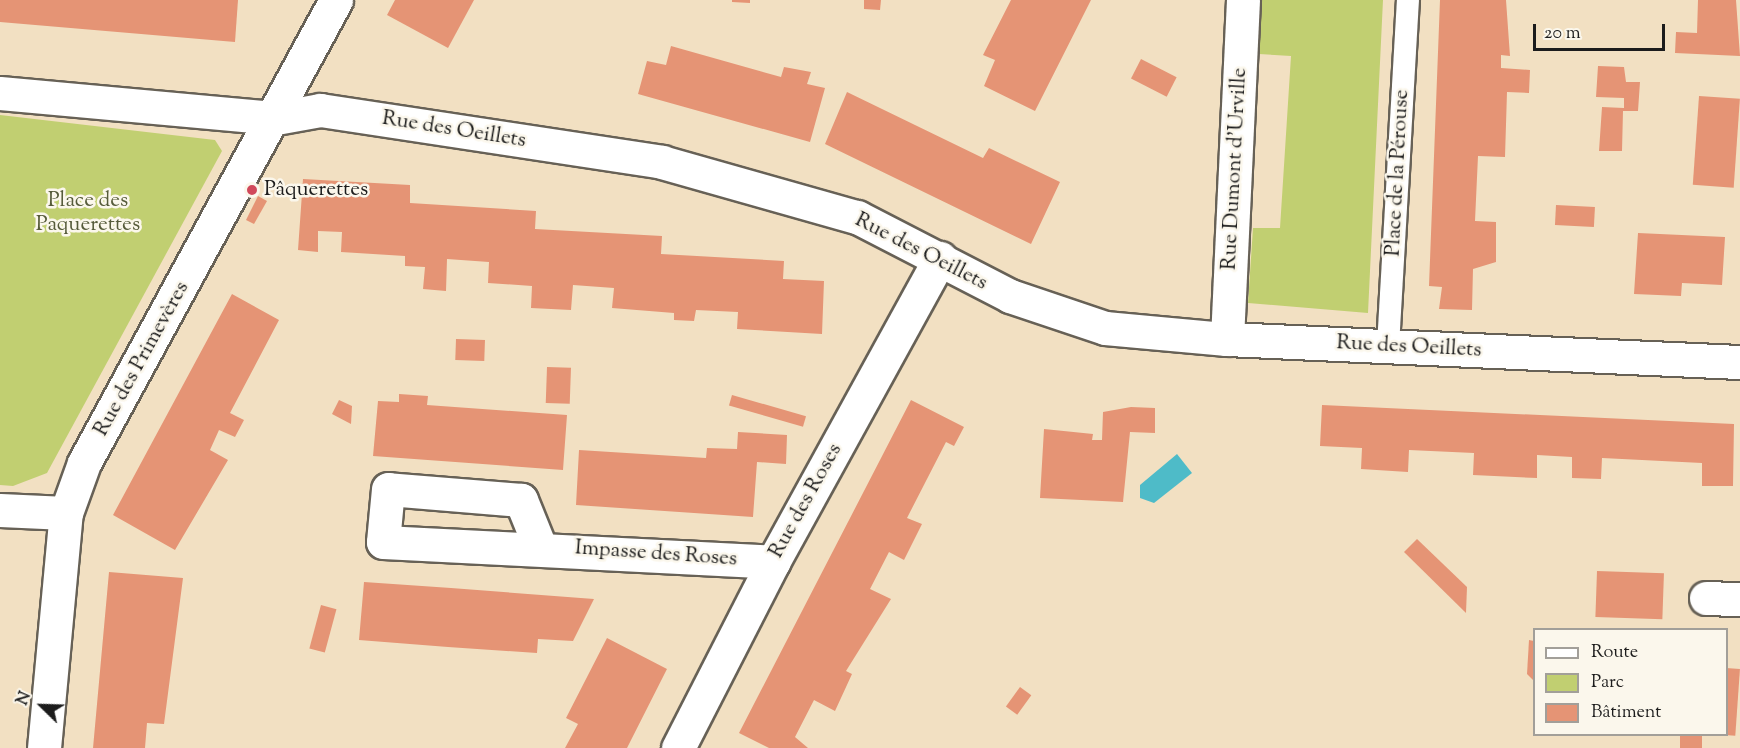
<!DOCTYPE html>
<meta charset="utf-8">
<style>
body{margin:0}
#map{position:relative;width:1740px;height:748px;overflow:hidden;background:#f2e0c2;font-family:"Sorts Mill Goudy",serif}
div>[style]{position:absolute}
.green>*{inset:0;background:#c1cf71}
.water>*{inset:0;background:#4ebbc8}
.building>*{inset:0;background:#e59475;transform-origin:0 0}
.roads{filter:drop-shadow(2px 0 #676156) drop-shadow(-2px 0 #676156) drop-shadow(0 2px #676156) drop-shadow(0 -2px #676156)}
.service>*{height:22px;margin:-11px;padding:0 11px;transform-origin:11px;border-radius:11px;background:#fff}
.minor>*{height:33px;margin:-16.5px;padding:0 16.5px;transform-origin:16.5px;border-radius:16.5px;background:#fff}
.dots>*{width:16px;height:16px;translate:-50% -50%;box-sizing:border-box;border:3px solid #fbf7ec;border-radius:50%}
span{translate:-50% -50%;white-space:nowrap;text-align:center;line-height:1.15;-webkit-text-stroke:5px #fbf7ec;paint-order:stroke}
.street-label{font-size:21px;color:#1c1c1c}
.poi-label{font-size:21px;color:#1c1c1c}
.left{translate:0 -50%;text-align:left}
.park-label{font-size:21px;color:#565b3a}
.legend{position:absolute;left:1533px;top:628px;width:195px;height:108px;box-sizing:border-box;background:#fbf7ec;border:2px solid #a29f99;margin:0;padding:8px 10px;list-style:none;font-size:18px;color:#1c1c1c}
.legend li{display:flex;align-items:center;gap:12px;height:30px}
.legend b{width:30px;border:2px solid #a29f99}
.north{position:absolute;left:12px;top:676px;width:60px;height:60px;-webkit-text-stroke:4px #fbf7ec;paint-order:stroke;rotate:293deg;font-size:16px;font-weight:700;line-height:24px;text-align:center;color:#1c1c1c}
.north::after{content:'';display:block;margin:auto;width:21px;height:27px;background:#1c1c1c;clip-path:polygon(50% 0,100% 100%,50% 72%,0 100%)}
.scale{position:absolute;left:1533px;top:24px;width:132px;height:27px;box-sizing:border-box;border:3px solid #1c1c1c;border-top:0;padding-left:8px;font-size:18px;line-height:21px;white-space:nowrap;color:#1c1c1c;-webkit-text-stroke:4px #fbf7ec;paint-order:stroke}
</style>
<div id="map">
<div class="green">
<div style="clip-path:polygon(1261px 0,1383px 0,1368px 313px,1248px 303px,1253px 228px,1280px 228px,1291px 56px,1259px 54px)"></div>
<div style="clip-path:polygon(0 115px,215px 140px,222px 151px,47px 473px,13px 486px,0 485px)"></div>
</div>
<div class="water">
<div style="clip-path:polygon(1177px 454px,1192px 473px,1154px 503px,1140px 498px,1140px 485px)"></div>
</div>
<div class="building">
<div style="clip-path:polygon(0 0,238px 0,235px 42px,0 22px)"></div>
<div style="clip-path:polygon(395px 0,474px 0,448px 48px,387px 15px)"></div>
<div style="clip-path:polygon(732px 0,750px 0,750px 3px,732px 2px)"></div>
<div style="clip-path:polygon(864px 0,881px 0,880px 10px,864px 9px)"></div>
<div style="clip-path:polygon(1011px 0,1091px 0,1035px 111px,984px 86px,995px 60px,983px 55px)"></div>
<div style="clip-path:polygon(1440px 0,1506px 0,1510px 56px,1501px 55px,1501px 68px,1530px 70px,1529px 93px,1507px 92px,1505px 157px,1478px 156px,1475px 221px,1496px 222px,1496px 262px,1473px 269px,1472px 310px,1439px 309px,1442px 287px,1429px 286px)"></div>
<div style="clip-path:polygon(1698px 0,1736px 0,1740px 56px,1675px 53px,1676px 32px,1697px 33px)"></div>
<div style="clip-path:polygon(671px 46px,781px 77px,784px 67px,811px 72px,807px 84px,825px 88px,810px 142px,638px 94px,647px 61px,666px 65px)"></div>
<div style="left:1141px;top:59px;width:40px;height:22px;rotate:27deg"></div>
<div style="clip-path:polygon(1598px 66px,1624px 67px,1626px 82px,1640px 82px,1638px 111px,1623px 111px,1622px 151px,1599px 151px,1602px 107px,1624px 108px,1624px 98px,1596px 97px)"></div>
<div style="clip-path:polygon(847px 92px,983px 158px,989px 148px,1060px 182px,1031px 244px,825px 144px)"></div>
<div style="left:1699px;top:96px;width:41px;height:89px;rotate:4deg"></div>
<div style="clip-path:polygon(303px 179px,410px 185px,410px 203px,536px 211px,535px 229px,662px 236px,661px 254px,784px 261px,783px 279px,824px 281px,822px 334px,737px 329px,738px 312px,696px 310px,694px 321px,674px 320px,674px 313px,612px 308px,614px 288px,573px 285px,571px 310px,531px 308px,532px 286px,488px 283px,489px 262px,447px 259px,446px 291px,423px 289px,425px 267px,405px 266px,405px 256px,341px 252px,342px 232px,318px 231px,318px 252px,298px 250px)"></div>
<div style="clip-path:polygon(258px 196px,267px 201px,254px 224px,246px 220px)"></div>
<div style="left:1556px;top:205px;width:39px;height:20px;rotate:3deg"></div>
<div style="clip-path:polygon(1638px 233px,1725px 237px,1722px 285px,1682px 283px,1681px 296px,1634px 294px)"></div>
<div style="clip-path:polygon(232px 294px,279px 320px,230px 413px,244px 420px,235px 437px,219px 430px,210px 450px,228px 460px,175px 550px,113px 515px)"></div>
<div style="left:456px;top:339px;width:29px;height:21px;rotate:2deg"></div>
<div style="left:547px;top:367px;width:24px;height:36px;rotate:2deg"></div>
<div style="clip-path:polygon(399px 394px,428px 396px,427px 405px,567px 415px,563px 470px,373px 456px,378px 401px,399px 402px)"></div>
<div style="left:732px;top:395px;width:77px;height:11px;rotate:16deg"></div>
<div style="clip-path:polygon(339px 400px,352px 406px,351px 424px,332px 414px)"></div>
<div style="clip-path:polygon(911px 400px,964px 427px,954px 446px,946px 442px,907px 518px,922px 524px,904px 560px,889px 552px,870px 589px,891px 599px,846px 671px,852px 674px,835px 711px,814px 700px,795px 737px,808px 748px,769px 748px,739px 733px)"></div>
<div style="clip-path:polygon(1322px 405px,1734px 424px,1733px 486px,1702px 486px,1702px 463px,1602px 458px,1601px 479px,1572px 478px,1572px 457px,1537px 455px,1537px 478px,1473px 475px,1474px 453px,1409px 450px,1408px 472px,1361px 469px,1362px 448px,1320px 446px)"></div>
<div style="clip-path:polygon(1131px 407px,1155px 408px,1155px 433px,1130px 432px,1123px 502px,1040px 498px,1044px 429px,1093px 434px,1092px 440px,1102px 440px,1103px 412px)"></div>
<div style="clip-path:polygon(738px 432px,787px 435px,786px 464px,757px 462px,753px 517px,576px 505px,579px 450px,706px 458px,707px 448px,737px 449px)"></div>
<div style="clip-path:polygon(1417px 539px,1467px 587px,1466px 613px,1404px 552px)"></div>
<div style="left:1597px;top:571px;width:67px;height:46px;rotate:2deg"></div>
<div style="clip-path:polygon(109px 572px,183px 578px,164px 724px,147px 723px,145px 748px,93px 748px)"></div>
<div style="clip-path:polygon(364px 582px,451px 588px,594px 599px,573px 641px,538px 639px,537px 653px,448px 647px,359px 640px)"></div>
<div style="left:321px;top:605px;width:16px;height:45px;rotate:15deg"></div>
<div style="clip-path:polygon(607px 638px,667px 669px,627px 748px,565px 748px,578px 724px,566px 718px)"></div>
<div style="clip-path:polygon(1529px 640px,1534px 641px,1534px 681px,1527px 674px)"></div>
<div style="left:1726px;top:668px;width:14px;height:67px;rotate:4deg"></div>
<div style="left:1020px;top:687px;width:14px;height:24px;rotate:36deg"></div>
<div style="left:1680px;top:735px;width:22px;height:13px"></div>
</div>
<div class="roads">
<div class="service">
<div style="left:1388px;top:346px;width:347px;rotate:-86.7deg"></div>
</div>
<div class="minor">
<div style="left:0;top:93px;width:277px;rotate:5.2deg"></div>
<div style="left:276px;top:118px;width:45px;rotate:-10.3deg"></div>
<div style="left:320px;top:110px;width:346px;rotate:8.6deg"></div>
<div style="left:662px;top:162px;width:203px;rotate:15.8deg"></div>
<div style="left:857px;top:217px;width:172px;rotate:27.3deg"></div>
<div style="left:1010px;top:296px;width:100px;rotate:18.6deg"></div>
<div style="left:1105px;top:328px;width:122px;rotate:5.2deg"></div>
<div style="left:1227px;top:339px;width:514px;rotate:2.57deg"></div>
<div style="left:1227px;top:339px;width:339px;rotate:-87.3deg"></div>
<div style="left:0;top:510px;width:66px;rotate:2.6deg"></div>
<div style="left:540px;top:547px;width:51px;rotate:-112deg"></div>
<div style="left:521px;top:500px;width:133px;rotate:-175.3deg"></div>
<div style="left:388px;top:489px;width:53px;rotate:95.4deg"></div>
<div style="left:383px;top:542px;width:391px;rotate:2.9deg"></div>
<div style="left:1706px;top:598px;width:34px;rotate:2deg"></div>
<div style="left:44px;top:748px;width:236px;rotate:-84.7deg"></div>
<div style="left:66px;top:513px;width:53px;rotate:-70.2deg"></div>
<div style="left:84px;top:463px;width:527px;rotate:-61.44deg"></div>
<div style="left:678px;top:748px;width:209px;rotate:-62.9deg"></div>
<div style="left:773px;top:562px;width:347px;rotate:-61.2deg"></div>
</div>
</div>
<div class="dots">
<div style="left:252px;top:190px;background:#d1495b"></div>
</div>
<div class="street-label">
<span style="left:454px;top:130px;rotate:9deg">Rue des Oeillets</span>
<span style="left:1235px;top:169px;rotate:-87deg">Rue Dumont d'Urville</span>
<span style="left:1398px;top:173px;rotate:-87deg">Place de la Pérouse</span>
<span style="left:921px;top:252px;rotate:27deg">Rue des Oeillets</span>
<span style="left:1409px;top:347px;rotate:3deg">Rue des Oeillets</span>
<span style="left:142px;top:359px;rotate:-61deg">Rue des Primevères</span>
<span style="left:806px;top:501px;rotate:-61deg">Rue des Roses</span>
<span style="left:656px;top:554px;rotate:4deg">Impasse des Roses</span>
</div>
<div class="poi-label">
<span class="left" style="left:264px;top:190px">Pâquerettes</span>
</div>
<div class="park-label">
<span style="left:88px;top:213px">Place des<br>Paquerettes</span>
</div>
<ul class="legend">
<li><b style="height:8px;background:#fff"></b>Route</li>
<li><b style="height:16px;background:#c1cf71"></b>Parc</li>
<li><b style="height:16px;background:#e59475"></b>Bâtiment</li>
</ul>
<div class="north">N</div>
<div class="scale">20 m</div>
</div>
